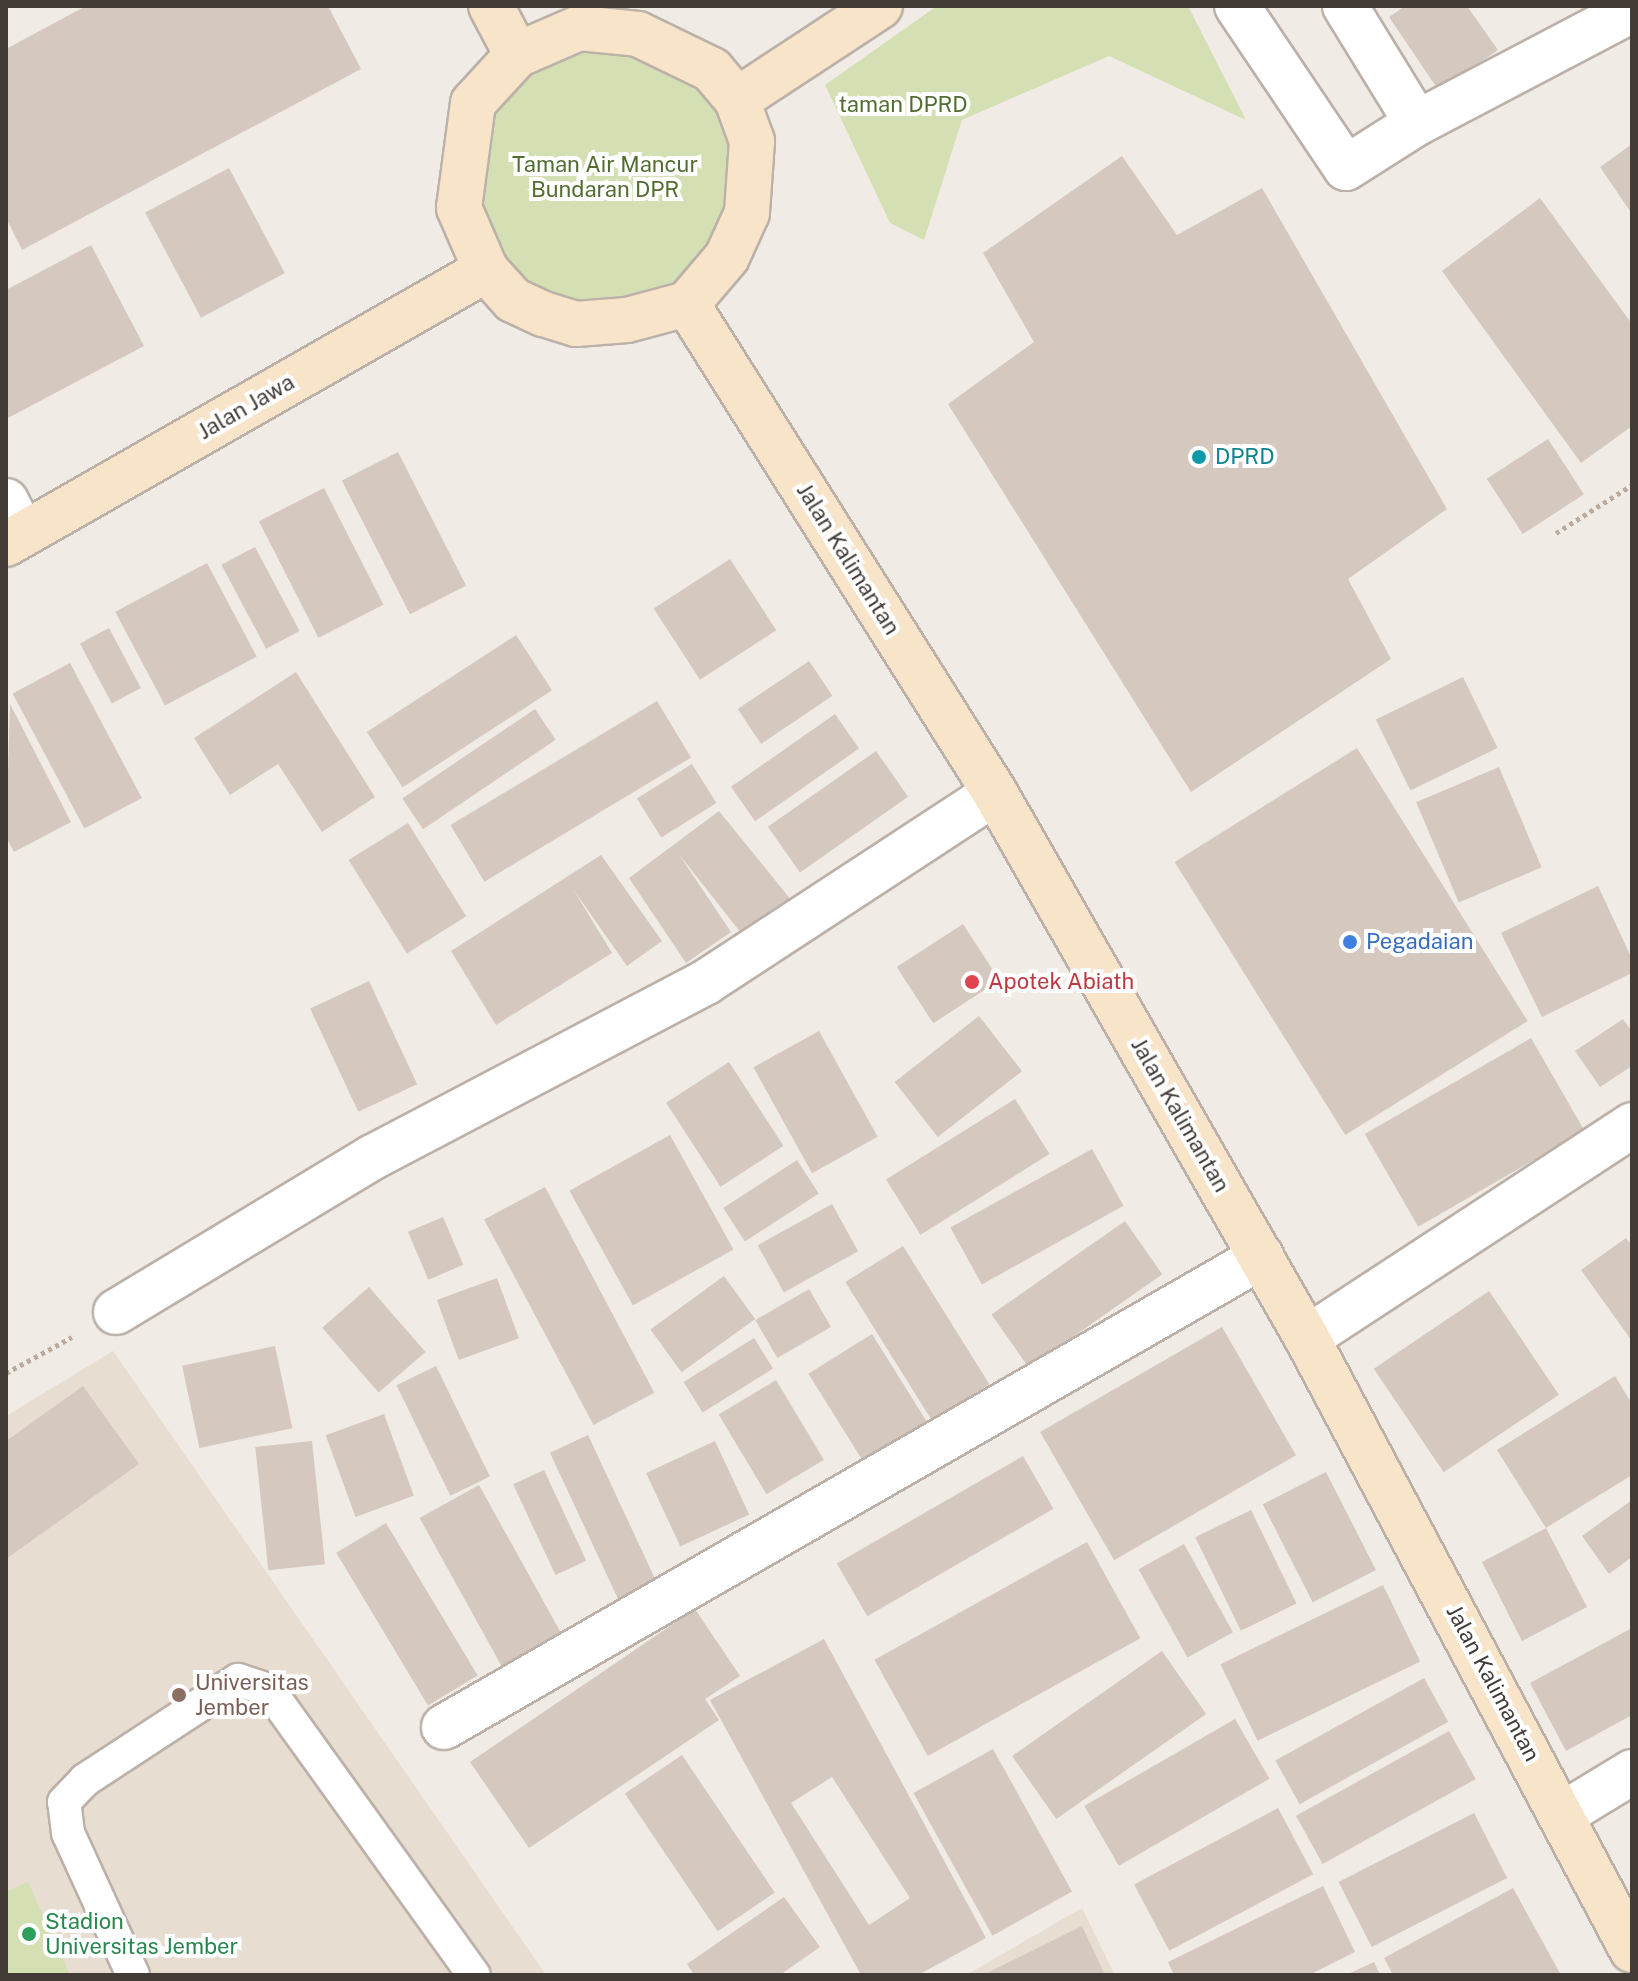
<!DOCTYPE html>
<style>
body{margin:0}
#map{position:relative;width:1638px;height:1981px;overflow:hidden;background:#f1ebe6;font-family:"Public Sans",sans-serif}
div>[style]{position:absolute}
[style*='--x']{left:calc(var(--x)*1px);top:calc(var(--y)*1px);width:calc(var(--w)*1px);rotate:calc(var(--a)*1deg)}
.education>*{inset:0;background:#e8ddd1}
.green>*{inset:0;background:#d4e0b3}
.building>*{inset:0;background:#d4c8bf;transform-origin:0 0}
.path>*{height:5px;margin-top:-2.5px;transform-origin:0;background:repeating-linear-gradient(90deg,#bbab9c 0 4px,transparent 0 8px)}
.roads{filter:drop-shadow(2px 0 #bbb1a9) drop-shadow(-2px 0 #bbb1a9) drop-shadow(0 2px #bbb1a9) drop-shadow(0 -2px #bbb1a9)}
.service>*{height:32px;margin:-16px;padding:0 16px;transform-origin:16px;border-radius:16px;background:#fff}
.minor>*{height:44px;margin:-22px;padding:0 22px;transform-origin:22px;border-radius:22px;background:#fff}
.secondary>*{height:44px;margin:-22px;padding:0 22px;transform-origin:22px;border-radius:22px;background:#f8e4c8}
.dots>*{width:22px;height:22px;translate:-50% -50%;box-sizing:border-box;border:4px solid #fff;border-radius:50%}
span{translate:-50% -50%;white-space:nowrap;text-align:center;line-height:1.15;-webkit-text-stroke:8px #fff;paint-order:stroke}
.park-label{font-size:22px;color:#526d30}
.street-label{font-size:22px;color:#423b36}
.culture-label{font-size:22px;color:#0d838f}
.left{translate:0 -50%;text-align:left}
.shop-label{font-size:22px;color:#366cbe}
.health-label{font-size:22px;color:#be3a42}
.education-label{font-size:22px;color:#785e54}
.leisure-label{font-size:22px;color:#27864d}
.frame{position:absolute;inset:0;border:8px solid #423b36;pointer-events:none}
</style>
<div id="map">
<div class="education">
<div style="clip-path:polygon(113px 1351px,546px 1975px,6px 1975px,6px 1416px)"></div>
<div style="clip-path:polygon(1082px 1908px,1115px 1975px,966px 1975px)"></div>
</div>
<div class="green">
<div style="clip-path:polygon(937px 6px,1188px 6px,1246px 120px,1109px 56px,962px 120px,924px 240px,890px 223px,825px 85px)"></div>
<div style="clip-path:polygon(579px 28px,737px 100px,727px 257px,627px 320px,513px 300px,461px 163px,473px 103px)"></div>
<div style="clip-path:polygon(28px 1882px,70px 1975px,6px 1975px,6px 1892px)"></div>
</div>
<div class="building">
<div style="clip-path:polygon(86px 6px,328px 6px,361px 69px,22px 250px,6px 218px,6px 49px)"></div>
<div style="clip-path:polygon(1405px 6px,1467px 6px,1498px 50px,1439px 91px,1389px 17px)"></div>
<div style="clip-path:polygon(1632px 144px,1632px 214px,1600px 167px)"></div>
<div style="clip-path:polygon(1122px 156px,1177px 235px,1262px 188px,1447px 509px,1348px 579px,1391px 659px,1191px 792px,948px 404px,1034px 342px,983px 253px)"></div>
<div style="left:229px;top:168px;width:119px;height:95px;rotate:62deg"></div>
<div style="clip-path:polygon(1540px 198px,1632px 324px,1632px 426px,1581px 463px,1442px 271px)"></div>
<div style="clip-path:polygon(91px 245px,144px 346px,6px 419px,6px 290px)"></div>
<div style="left:1548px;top:439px;width:66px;height:73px;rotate:57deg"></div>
<div style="left:398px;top:452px;width:150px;height:63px;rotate:63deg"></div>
<div style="left:324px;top:488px;width:131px;height:73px;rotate:63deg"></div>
<div style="left:255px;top:547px;width:95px;height:38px;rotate:62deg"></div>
<div style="left:730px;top:559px;width:85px;height:91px;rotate:57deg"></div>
<div style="left:207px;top:563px;width:106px;height:104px;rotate:62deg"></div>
<div style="left:109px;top:628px;width:68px;height:33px;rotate:62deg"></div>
<div style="left:516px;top:635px;width:66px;height:178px;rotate:57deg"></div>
<div style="left:809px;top:661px;width:42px;height:86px;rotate:56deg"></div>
<div style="left:70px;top:663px;width:153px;height:65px;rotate:62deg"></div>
<div style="clip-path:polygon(296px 672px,375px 797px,322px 832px,278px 764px,230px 795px,194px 738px)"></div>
<div style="left:1463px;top:677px;width:79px;height:97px;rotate:64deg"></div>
<div style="left:657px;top:701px;width:66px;height:241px;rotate:59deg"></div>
<div style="clip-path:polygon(10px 704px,71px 822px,14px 852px,6px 837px)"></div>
<div style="left:535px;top:709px;width:37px;height:160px;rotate:56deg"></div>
<div style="left:835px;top:714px;width:42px;height:127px;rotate:55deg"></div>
<div style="left:1357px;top:748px;width:322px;height:215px;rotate:58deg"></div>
<div style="left:876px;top:751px;width:56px;height:132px;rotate:55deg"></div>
<div style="left:692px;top:764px;width:46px;height:65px;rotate:58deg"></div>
<div style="left:1499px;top:767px;width:109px;height:90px;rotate:67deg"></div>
<div style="clip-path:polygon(719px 811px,792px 901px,745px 938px,678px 853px,731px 932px,686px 963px,629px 878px)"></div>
<div style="left:408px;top:823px;width:110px;height:70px;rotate:58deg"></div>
<div style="clip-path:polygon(601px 855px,662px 941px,627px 966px,573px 889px,612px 953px,496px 1025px,451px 951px)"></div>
<div style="clip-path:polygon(1598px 886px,1632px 959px,1632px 973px,1542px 1017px,1501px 933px)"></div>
<div style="left:963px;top:924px;width:67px;height:79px;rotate:57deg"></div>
<div style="left:369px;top:981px;width:114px;height:65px;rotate:65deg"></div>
<div style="left:979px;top:1016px;width:70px;height:107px;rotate:52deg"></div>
<div style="clip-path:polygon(1623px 1019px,1632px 1032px,1632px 1066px,1600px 1087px,1575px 1051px)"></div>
<div style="left:819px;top:1031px;width:121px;height:75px;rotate:61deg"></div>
<div style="left:1531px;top:1038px;width:107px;height:192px;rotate:60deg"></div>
<div style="left:729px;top:1062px;width:100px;height:75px;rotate:57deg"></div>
<div style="left:1015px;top:1099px;width:65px;height:152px;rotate:58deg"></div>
<div style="left:670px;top:1135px;width:131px;height:115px;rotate:61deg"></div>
<div style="left:1092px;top:1149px;width:65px;height:162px;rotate:61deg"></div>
<div style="left:797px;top:1160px;width:40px;height:88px;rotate:57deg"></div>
<div style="left:545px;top:1187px;width:233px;height:69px;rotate:62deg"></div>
<div style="left:832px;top:1204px;width:54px;height:85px;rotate:61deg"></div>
<div style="left:443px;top:1217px;width:52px;height:38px;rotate:67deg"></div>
<div style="left:1125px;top:1221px;width:65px;height:163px;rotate:55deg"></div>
<div style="clip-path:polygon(1626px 1238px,1632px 1246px,1632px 1341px,1581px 1270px)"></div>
<div style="left:903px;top:1246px;width:163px;height:68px;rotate:58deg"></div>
<div style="left:724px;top:1276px;width:53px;height:91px;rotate:54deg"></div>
<div style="left:497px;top:1278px;width:64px;height:64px;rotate:70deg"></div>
<div style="left:369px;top:1287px;width:86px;height:62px;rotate:49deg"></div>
<div style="left:809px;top:1289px;width:44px;height:62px;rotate:60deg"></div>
<div style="left:1489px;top:1291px;width:125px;height:139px;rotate:56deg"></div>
<div style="left:1222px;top:1327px;width:148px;height:210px;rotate:60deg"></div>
<div style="left:872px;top:1334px;width:107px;height:75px;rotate:58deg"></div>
<div style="left:754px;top:1338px;width:36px;height:83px;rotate:58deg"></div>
<div style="left:275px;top:1346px;width:84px;height:95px;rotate:78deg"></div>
<div style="left:436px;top:1366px;width:123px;height:44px;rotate:64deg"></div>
<div style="clip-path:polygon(1615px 1376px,1632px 1404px,1632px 1475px,1546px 1528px,1587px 1607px,1522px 1641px,1482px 1562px,1546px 1528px,1497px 1450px)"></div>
<div style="left:776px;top:1380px;width:93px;height:67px;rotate:59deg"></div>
<div style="clip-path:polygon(83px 1386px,139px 1464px,6px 1559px,6px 1441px)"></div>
<div style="left:384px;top:1414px;width:87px;height:62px;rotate:70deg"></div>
<div style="left:588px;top:1435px;width:172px;height:42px;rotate:65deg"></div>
<div style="left:312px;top:1441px;width:124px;height:57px;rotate:84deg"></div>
<div style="left:715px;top:1441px;width:81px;height:76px;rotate:65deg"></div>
<div style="left:1023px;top:1456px;width:61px;height:215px;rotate:60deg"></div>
<div style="left:544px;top:1470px;width:100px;height:34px;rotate:65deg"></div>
<div style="left:1326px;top:1472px;width:110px;height:71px;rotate:63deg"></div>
<div style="left:479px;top:1485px;width:175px;height:68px;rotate:61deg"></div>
<div style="clip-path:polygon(1632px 1500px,1632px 1557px,1609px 1574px,1582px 1536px)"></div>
<div style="left:1251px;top:1510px;width:104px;height:62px;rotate:64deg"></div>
<div style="left:386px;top:1523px;width:178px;height:58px;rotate:59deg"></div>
<div style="left:1087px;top:1542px;width:110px;height:243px;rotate:61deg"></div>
<div style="left:1184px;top:1544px;width:101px;height:52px;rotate:61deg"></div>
<div style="left:1383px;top:1585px;width:85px;height:181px;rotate:64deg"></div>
<div style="clip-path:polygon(695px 1609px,740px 1676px,705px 1699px,719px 1720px,529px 1848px,470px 1762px)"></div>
<div style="clip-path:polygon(1632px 1628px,1632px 1715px,1566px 1751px,1530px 1683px)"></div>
<div style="clip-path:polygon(evenodd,824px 1639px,986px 1938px,918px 1975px,861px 1975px,710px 1700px,824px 1639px,832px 1777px,910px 1898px,869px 1925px,791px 1803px,832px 1777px)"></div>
<div style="left:1162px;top:1651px;width:77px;height:183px;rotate:55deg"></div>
<div style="left:1424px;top:1678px;width:50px;height:170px;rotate:61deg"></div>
<div style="left:1235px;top:1719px;width:69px;height:174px;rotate:60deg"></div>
<div style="left:1449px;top:1731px;width:55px;height:175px;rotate:61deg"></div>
<div style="left:993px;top:1749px;width:163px;height:91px;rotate:61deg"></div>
<div style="left:682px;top:1755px;width:166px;height:69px;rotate:56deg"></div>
<div style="left:1278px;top:1808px;width:75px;height:163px;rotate:62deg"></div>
<div style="left:1474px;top:1813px;width:73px;height:152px;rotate:63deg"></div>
<div style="clip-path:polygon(1323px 1886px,1355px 1952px,1309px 1975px,1174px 1975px,1168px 1962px)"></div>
<div style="clip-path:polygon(1513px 1888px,1561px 1975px,1393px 1975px,1384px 1958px)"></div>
<div style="clip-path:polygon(784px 1897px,820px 1947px,780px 1975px,694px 1975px,687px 1964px)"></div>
<div style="clip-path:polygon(1082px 1926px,1105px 1975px,983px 1975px)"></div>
<div style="clip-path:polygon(1374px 1962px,1380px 1975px,1346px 1975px)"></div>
</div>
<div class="path">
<div style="--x:1556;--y:533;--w:90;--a:-32.3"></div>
<div style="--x:6;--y:1373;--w:75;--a:-28.6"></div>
</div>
<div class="roads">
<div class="service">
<div style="--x:133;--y:1975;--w:156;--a:-114.6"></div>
<div style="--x:68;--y:1833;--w:31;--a:-97"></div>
<div style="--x:64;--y:1802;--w:30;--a:-46"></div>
<div style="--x:85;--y:1780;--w:183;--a:-33.2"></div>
<div style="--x:238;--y:1680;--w:33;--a:18"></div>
<div style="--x:269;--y:1690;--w:351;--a:54.3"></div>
</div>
<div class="minor">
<div style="--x:1237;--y:6;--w:195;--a:56.1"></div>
<div style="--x:1346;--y:168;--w:84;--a:-32.4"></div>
<div style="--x:1417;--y:123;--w:243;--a:-27.7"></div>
<div style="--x:1345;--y:6;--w:137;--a:58.4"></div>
<div style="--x:6;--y:501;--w:37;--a:63"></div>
<div style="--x:116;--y:1312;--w:300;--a:-31.1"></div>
<div style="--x:373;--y:1157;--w:376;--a:-27.7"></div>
<div style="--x:706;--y:982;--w:345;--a:-33.2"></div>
<div style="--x:1307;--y:1338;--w:389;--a:-33.2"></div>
<div style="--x:444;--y:1727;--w:943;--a:-29.91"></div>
<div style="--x:1563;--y:1814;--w:81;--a:-31.3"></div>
</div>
<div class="secondary">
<div style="--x:491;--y:6;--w:55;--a:62"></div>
<div style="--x:579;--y:28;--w:59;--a:5.8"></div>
<div style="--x:638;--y:34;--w:82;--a:25.9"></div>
<div style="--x:712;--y:70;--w:39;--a:50"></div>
<div style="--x:737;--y:100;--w:44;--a:69.9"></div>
<div style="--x:752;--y:141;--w:72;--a:94"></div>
<div style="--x:747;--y:213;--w:48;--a:114.4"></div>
<div style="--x:727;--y:257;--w:62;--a:130.4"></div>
<div style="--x:687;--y:304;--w:62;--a:165.1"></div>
<div style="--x:627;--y:320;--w:51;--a:175.5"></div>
<div style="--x:576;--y:324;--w:34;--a:-163"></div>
<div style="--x:543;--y:314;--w:33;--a:-155"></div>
<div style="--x:513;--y:300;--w:40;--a:-132"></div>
<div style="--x:486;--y:270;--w:68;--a:-113.5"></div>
<div style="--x:459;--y:208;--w:106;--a:-82.4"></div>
<div style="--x:473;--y:103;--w:65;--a:-47.5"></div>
<div style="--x:517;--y:55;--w:68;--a:-23.5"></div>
<div style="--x:737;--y:100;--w:171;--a:-33.3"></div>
<div style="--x:687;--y:304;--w:578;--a:57.79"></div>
<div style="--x:995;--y:793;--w:628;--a:60.21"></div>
<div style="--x:1307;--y:1338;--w:693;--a:62.03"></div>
<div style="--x:6;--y:544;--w:553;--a:-29.72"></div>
</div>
</div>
<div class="dots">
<div style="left:1199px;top:457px;background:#0f9aa8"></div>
<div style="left:1350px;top:942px;background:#3f7fe0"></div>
<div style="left:972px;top:982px;background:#e0444e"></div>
<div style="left:179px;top:1695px;background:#8d6e63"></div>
<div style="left:29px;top:1934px;background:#2e9e5b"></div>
</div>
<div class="park-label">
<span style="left:903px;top:105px">taman DPRD</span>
<span style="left:605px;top:177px">Taman Air Mancur<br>Bundaran DPR</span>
</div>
<div class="street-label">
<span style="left:246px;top:407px;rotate:-30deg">Jalan Jawa</span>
<span style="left:848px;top:559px;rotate:58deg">Jalan Kalimantan</span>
<span style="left:1180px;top:1115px;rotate:60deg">Jalan Kalimantan</span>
<span style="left:1493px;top:1683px;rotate:62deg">Jalan Kalimantan</span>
</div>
<div class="culture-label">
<span class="left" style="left:1215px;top:457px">DPRD</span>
</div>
<div class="shop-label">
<span class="left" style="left:1366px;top:942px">Pegadaian</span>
</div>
<div class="health-label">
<span class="left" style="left:988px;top:982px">Apotek Abiath</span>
</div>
<div class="education-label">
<span class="left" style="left:195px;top:1695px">Universitas<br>Jember</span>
</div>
<div class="leisure-label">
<span class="left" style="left:45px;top:1934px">Stadion<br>Universitas Jember</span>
</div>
<div class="frame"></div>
</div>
